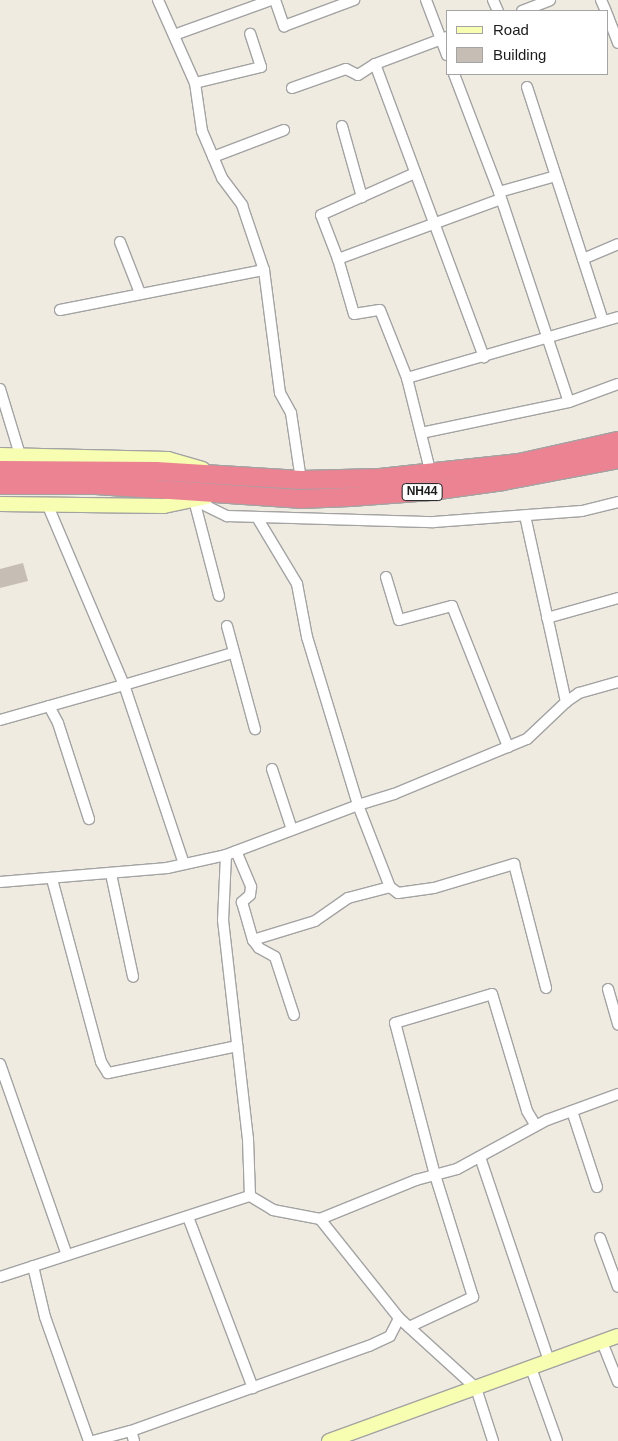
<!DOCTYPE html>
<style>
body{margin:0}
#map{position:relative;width:618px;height:1441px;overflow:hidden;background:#efebe1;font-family:Helvetica,sans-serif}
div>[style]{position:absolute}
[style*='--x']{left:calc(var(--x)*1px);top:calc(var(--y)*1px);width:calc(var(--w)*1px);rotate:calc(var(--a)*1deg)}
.building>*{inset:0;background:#c6bdb4}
.roads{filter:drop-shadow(1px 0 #a3a3a3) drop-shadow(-1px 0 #a3a3a3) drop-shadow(0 1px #a3a3a3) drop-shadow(0 -1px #a3a3a3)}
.street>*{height:10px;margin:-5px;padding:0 5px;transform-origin:5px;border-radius:5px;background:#fff}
.secondary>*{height:14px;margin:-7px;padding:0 7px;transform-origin:7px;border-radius:7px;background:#f7fdb1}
.highway>*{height:18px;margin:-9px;padding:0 9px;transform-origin:9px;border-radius:9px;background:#eb8393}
span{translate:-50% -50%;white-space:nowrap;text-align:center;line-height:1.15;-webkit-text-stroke:4px #fff;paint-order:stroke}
.shield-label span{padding:1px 4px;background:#fff;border:1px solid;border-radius:4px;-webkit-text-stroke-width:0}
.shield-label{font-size:12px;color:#1c1c1c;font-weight:700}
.legend{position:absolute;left:446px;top:10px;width:162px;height:65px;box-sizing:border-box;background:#fff;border:1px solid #a4a4a4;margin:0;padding:6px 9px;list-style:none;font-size:15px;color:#1c1c1c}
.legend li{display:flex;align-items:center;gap:10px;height:25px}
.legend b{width:25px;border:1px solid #a4a4a4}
</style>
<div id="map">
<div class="building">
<div style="clip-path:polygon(23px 563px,28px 581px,0 588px,0 569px)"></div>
</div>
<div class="roads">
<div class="street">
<div style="--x:158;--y:0;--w:91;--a:66"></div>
<div style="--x:195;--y:83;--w:49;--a:81.7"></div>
<div style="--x:202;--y:131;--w:51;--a:66.9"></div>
<div style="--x:222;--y:178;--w:34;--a:53"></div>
<div style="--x:242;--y:205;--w:69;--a:71.3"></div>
<div style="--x:264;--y:270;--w:124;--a:82.6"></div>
<div style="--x:280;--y:393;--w:23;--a:61"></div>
<div style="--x:291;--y:413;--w:68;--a:81.5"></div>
<div style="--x:275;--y:0;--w:28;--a:71"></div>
<div style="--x:284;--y:26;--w:75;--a:-20.4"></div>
<div style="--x:426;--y:0;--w:59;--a:69.1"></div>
<div style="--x:493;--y:0;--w:12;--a:66"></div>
<div style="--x:601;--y:0;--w:12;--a:66"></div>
<div style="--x:522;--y:11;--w:30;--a:-21"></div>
<div style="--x:607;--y:14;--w:31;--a:69"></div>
<div style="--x:174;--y:35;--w:103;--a:-19.8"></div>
<div style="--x:447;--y:37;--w:77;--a:159.4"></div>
<div style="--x:375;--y:64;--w:313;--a:69.6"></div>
<div style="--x:454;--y:74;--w:126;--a:69.1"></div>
<div style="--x:499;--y:192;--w:221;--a:71.6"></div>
<div style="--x:195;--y:83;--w:68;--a:-13.6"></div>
<div style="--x:261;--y:67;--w:35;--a:-108"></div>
<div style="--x:527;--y:87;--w:246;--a:72"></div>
<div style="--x:292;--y:88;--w:57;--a:-19.4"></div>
<div style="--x:346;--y:69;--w:13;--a:27"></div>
<div style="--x:358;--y:75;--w:20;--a:-33"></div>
<div style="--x:342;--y:126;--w:74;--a:74.3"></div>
<div style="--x:213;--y:157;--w:76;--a:-20.8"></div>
<div style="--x:499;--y:192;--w:59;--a:-15.7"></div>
<div style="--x:501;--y:199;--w:174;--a:159.8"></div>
<div style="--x:338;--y:259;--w:57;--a:73.8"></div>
<div style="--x:354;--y:314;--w:26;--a:-9"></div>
<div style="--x:380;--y:310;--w:73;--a:68.3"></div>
<div style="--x:407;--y:378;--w:220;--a:-16.1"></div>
<div style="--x:120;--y:242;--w:55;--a:68.6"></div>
<div style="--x:338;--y:259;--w:47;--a:-111.1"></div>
<div style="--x:321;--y:215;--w:103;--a:-24.1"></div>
<div style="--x:583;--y:259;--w:38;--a:-23"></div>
<div style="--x:60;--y:310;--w:208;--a:-11.1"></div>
<div style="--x:407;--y:378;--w:99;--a:76"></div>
<div style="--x:0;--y:389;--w:69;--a:73.1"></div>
<div style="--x:421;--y:433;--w:151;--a:-11.8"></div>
<div style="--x:569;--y:402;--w:52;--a:-20.2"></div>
<div style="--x:194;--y:500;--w:37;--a:26"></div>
<div style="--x:227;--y:516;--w:207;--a:1.7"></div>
<div style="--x:434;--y:522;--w:148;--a:-4.3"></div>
<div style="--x:582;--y:511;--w:37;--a:-14"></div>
<div style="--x:194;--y:500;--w:99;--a:75.4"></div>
<div style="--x:258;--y:519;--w:76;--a:59"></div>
<div style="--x:297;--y:584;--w:54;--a:79.3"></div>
<div style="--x:307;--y:637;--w:176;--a:73.1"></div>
<div style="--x:358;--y:805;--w:88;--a:68.7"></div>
<div style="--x:390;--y:887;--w:10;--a:37"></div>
<div style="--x:398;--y:893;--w:36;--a:-8"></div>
<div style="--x:434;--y:888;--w:84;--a:-16.7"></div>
<div style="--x:514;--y:864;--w:128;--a:75.5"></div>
<div style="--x:386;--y:577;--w:45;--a:73.2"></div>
<div style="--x:399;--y:620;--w:55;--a:-14.8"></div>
<div style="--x:452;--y:606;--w:152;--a:68.3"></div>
<div style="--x:547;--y:618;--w:74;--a:-15.7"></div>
<div style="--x:227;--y:626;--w:107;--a:74.8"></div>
<div style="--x:566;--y:702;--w:16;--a:-35"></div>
<div style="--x:579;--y:693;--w:41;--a:-15.8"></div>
<div style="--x:49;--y:706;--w:19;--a:62"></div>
<div style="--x:58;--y:723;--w:101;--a:72.1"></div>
<div style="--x:0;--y:720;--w:129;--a:-15.8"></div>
<div style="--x:124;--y:685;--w:194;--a:-113"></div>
<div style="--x:272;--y:769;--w:64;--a:71.8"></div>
<div style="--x:236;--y:851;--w:39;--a:67"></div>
<div style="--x:251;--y:887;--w:8;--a:97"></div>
<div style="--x:250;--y:895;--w:11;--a:139"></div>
<div style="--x:242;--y:902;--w:40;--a:74"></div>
<div style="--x:253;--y:940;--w:65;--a:-17"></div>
<div style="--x:315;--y:921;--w:40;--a:-34.9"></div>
<div style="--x:348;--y:898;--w:43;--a:-14.7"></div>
<div style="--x:226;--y:855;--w:65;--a:92.6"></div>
<div style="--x:223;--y:920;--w:220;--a:83.5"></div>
<div style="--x:248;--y:1139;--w:57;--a:88"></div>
<div style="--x:184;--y:864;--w:189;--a:-108.5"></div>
<div style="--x:124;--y:685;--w:114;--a:-16.4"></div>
<div style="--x:111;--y:874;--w:105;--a:77.9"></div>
<div style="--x:52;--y:879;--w:189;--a:75"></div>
<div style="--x:101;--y:1062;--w:13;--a:58"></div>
<div style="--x:108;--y:1073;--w:132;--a:-11.8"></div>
<div style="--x:0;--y:882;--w:168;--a:-4.8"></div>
<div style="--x:167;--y:868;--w:60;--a:-12.4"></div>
<div style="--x:226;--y:855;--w:141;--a:-20.7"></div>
<div style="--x:358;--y:805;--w:38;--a:-17"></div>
<div style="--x:394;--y:794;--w:144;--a:-22.5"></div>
<div style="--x:527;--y:739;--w:54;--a:-43.5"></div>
<div style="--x:566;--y:702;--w:191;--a:-102.4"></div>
<div style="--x:253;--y:940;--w:10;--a:53"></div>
<div style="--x:259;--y:948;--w:18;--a:29"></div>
<div style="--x:275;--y:957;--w:61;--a:71.9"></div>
<div style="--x:608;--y:989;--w:37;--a:74"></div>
<div style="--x:0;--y:1064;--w:202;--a:70.7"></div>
<div style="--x:572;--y:1111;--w:80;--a:71.8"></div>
<div style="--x:480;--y:1157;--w:215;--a:71.3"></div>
<div style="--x:188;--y:1217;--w:183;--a:69.2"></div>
<div style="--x:320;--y:1219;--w:104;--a:-22.1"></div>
<div style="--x:416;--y:1180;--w:42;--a:-15"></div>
<div style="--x:457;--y:1169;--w:102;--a:-28.6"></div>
<div style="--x:547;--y:1120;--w:76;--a:-20.1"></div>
<div style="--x:600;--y:1238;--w:52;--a:69.8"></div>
<div style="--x:33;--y:1266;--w:52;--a:76.8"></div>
<div style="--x:45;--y:1317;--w:132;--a:70.5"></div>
<div style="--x:0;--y:1277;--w:263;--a:-18"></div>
<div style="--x:250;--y:1196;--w:27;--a:31"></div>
<div style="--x:273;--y:1210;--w:48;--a:10.8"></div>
<div style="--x:320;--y:1219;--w:127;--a:51.4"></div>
<div style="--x:399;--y:1318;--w:104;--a:42.3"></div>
<div style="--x:476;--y:1388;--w:56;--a:72.2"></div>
<div style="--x:409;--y:1327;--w:71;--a:-25.1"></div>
<div style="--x:473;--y:1297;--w:128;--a:-107.3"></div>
<div style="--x:435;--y:1175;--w:157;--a:-104.7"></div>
<div style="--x:395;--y:1023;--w:101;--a:-16.6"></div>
<div style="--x:492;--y:994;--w:122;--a:73.3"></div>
<div style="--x:527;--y:1111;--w:17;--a:59"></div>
<div style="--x:602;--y:1342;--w:43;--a:68.2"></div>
<div style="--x:531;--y:1368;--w:77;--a:70.4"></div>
<div style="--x:131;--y:1431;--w:10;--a:73"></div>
<div style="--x:93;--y:1441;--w:39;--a:-15"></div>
<div style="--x:131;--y:1431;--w:253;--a:-19.7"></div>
<div style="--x:369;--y:1346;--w:23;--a:-25"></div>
<div style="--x:390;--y:1336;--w:20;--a:-63"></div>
</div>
<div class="secondary">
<div style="--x:0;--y:455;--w:168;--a:1.4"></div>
<div style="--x:168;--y:459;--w:36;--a:16"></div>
<div style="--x:0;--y:504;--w:164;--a:0.7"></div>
<div style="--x:164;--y:506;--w:44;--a:-11.8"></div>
<div style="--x:329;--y:1441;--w:307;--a:-20"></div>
</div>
<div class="highway">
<div style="--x:0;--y:470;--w:156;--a:0.4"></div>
<div style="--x:156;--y:471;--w:145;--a:3.6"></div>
<div style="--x:301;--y:480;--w:79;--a:-1.5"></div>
<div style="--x:380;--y:478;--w:140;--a:-6.2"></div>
<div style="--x:519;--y:463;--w:101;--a:-12.5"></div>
<div style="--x:0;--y:485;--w:96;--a:0"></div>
<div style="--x:96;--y:485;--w:204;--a:3.9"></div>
<div style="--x:300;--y:499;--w:50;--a:-2.3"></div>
<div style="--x:350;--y:497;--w:81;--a:-4.2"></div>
<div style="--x:431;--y:491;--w:73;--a:-7.9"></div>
<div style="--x:503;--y:481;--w:117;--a:-10.8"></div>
</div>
</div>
<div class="shield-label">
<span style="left:422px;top:492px">NH44</span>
</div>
<ul class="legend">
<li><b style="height:6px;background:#f7fdb1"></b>Road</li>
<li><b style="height:14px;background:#c6bdb4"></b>Building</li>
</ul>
</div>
